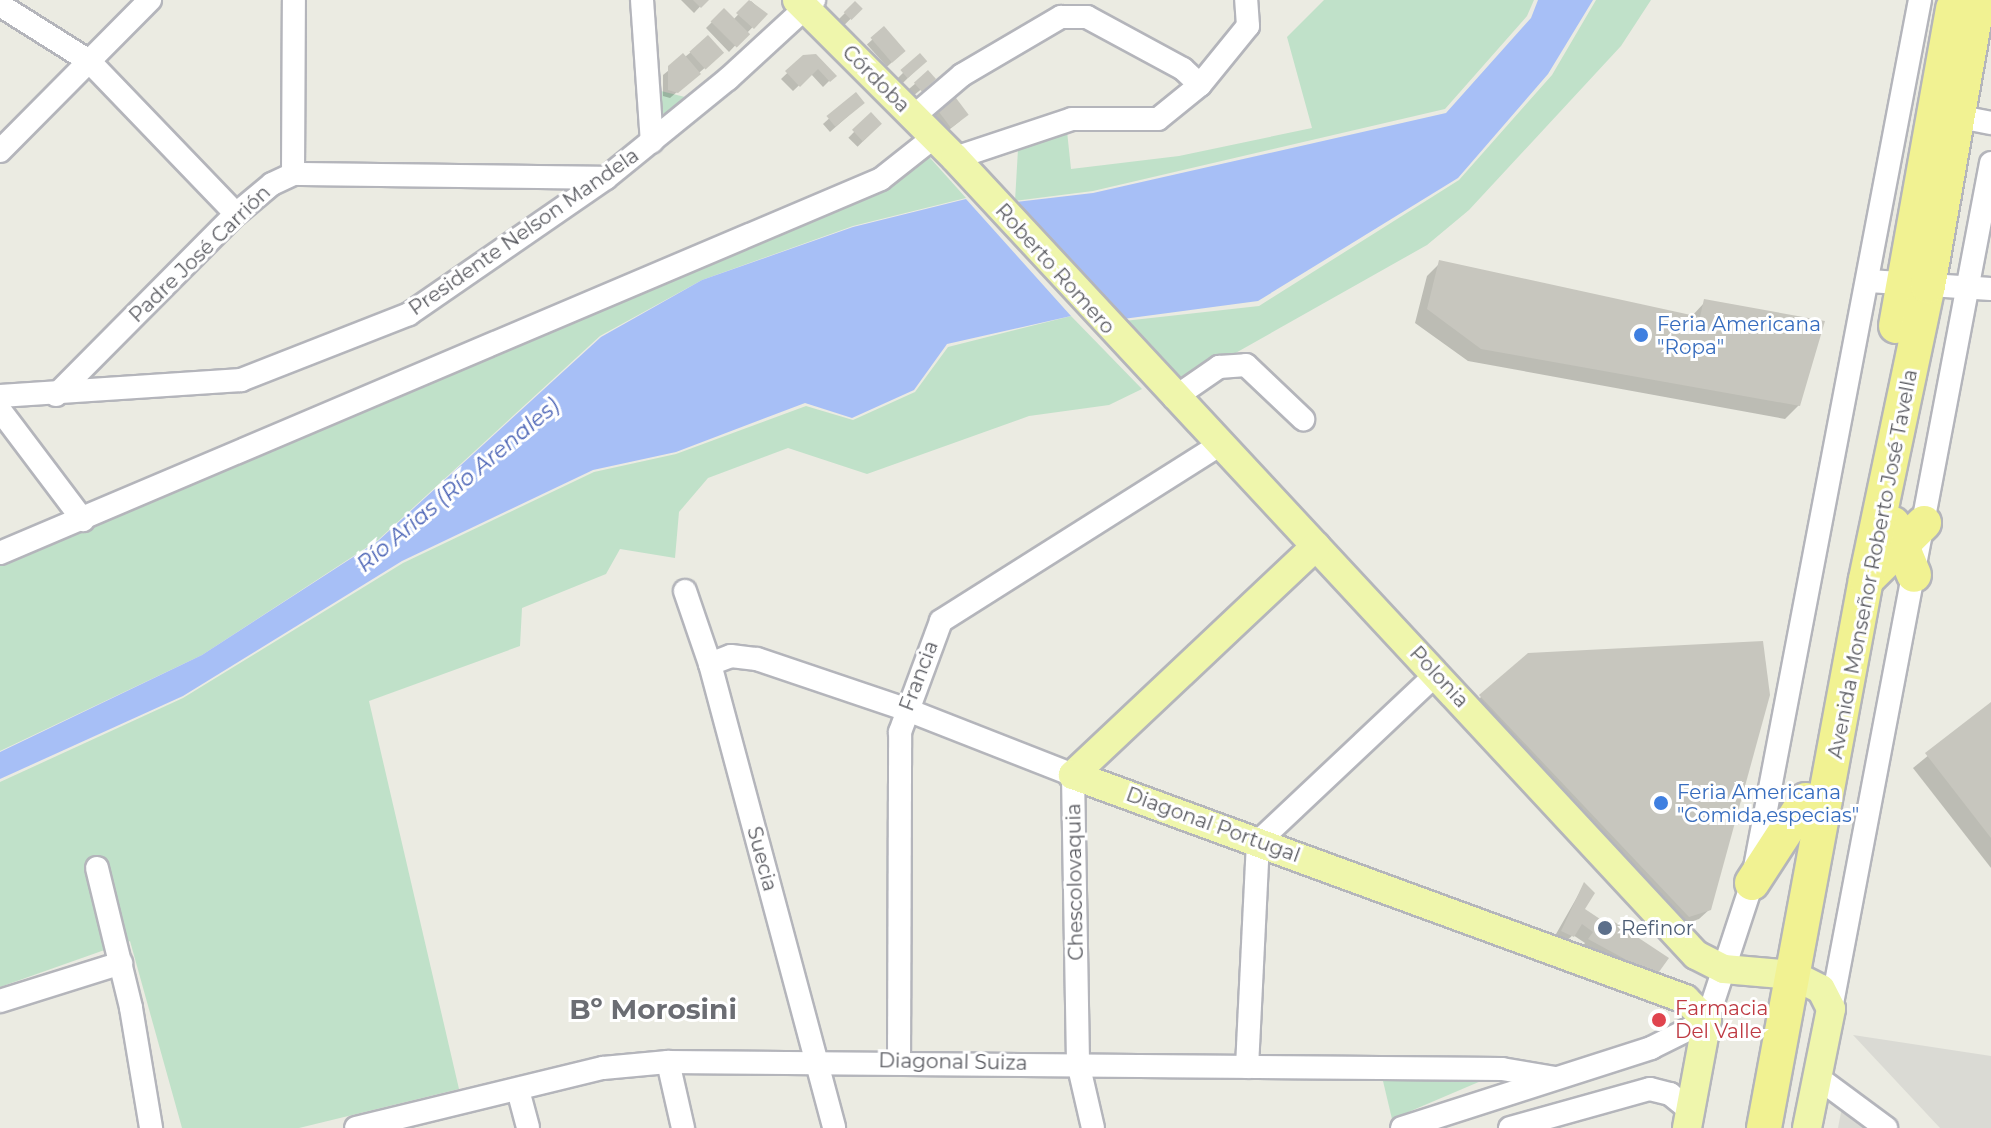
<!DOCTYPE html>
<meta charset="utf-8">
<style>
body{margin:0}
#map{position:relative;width:1991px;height:1128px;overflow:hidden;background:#ebebe2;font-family:Montserrat,sans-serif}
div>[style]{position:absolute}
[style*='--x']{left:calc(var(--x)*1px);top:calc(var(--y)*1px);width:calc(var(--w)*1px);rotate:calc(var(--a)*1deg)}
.industrial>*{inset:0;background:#dadad4}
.green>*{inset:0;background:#c0e1c9}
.water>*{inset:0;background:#a7bff6}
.shadow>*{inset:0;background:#0003;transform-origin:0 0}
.building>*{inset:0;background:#c7c6be;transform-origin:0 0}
.roads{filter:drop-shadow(2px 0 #b4b5bb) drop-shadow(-2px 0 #b4b5bb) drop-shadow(0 2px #b4b5bb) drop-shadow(0 -2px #b4b5bb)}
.minor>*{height:22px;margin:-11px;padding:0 11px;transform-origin:11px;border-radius:11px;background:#fff}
.major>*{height:28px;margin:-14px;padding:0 14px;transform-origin:14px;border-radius:14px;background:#eff6ac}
.highway>*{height:34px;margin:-17px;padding:0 17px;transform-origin:17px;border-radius:17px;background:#f1f292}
.dots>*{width:22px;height:22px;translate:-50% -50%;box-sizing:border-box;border:4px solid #fff;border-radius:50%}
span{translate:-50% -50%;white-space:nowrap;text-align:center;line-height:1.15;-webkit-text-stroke:6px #fff;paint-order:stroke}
.street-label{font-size:20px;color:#5a5b61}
.shop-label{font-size:20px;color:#366cbe}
.left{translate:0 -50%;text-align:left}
.service-label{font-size:20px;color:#4e5e75}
.health-label{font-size:20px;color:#be3a42}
.water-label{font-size:22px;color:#4d65b6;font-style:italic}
.district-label{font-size:28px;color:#6b6d73;font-weight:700}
</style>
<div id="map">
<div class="industrial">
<div style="clip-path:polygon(1853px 1035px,1991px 1056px,1991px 1128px,1940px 1128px)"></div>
<div style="clip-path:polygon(1842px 1107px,1867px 1128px,1838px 1128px)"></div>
</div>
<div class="green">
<div style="clip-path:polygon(1324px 0,1534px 0,1527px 16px,1445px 109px,1093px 191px,1015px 201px,1018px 149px,1067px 131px,1071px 169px,1179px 156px,1312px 128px,1287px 37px)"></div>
<div style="clip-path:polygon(1596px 0,1651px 0,1621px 46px,1469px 210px,1427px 245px,1184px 382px,1124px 321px,1259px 306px,1459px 180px,1552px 75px)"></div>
<div style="clip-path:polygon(657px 90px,685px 97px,665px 114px,657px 112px)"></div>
<div style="clip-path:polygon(923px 150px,966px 198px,853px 226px,702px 280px,600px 336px,378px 540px,202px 655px,0 751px,0 562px,567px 324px,885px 181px)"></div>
<div style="clip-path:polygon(1071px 316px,1142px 389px,1109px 405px,1029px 416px,867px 474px,788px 448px,708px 478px,679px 512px,675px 558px,620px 549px,606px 574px,522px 608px,520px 646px,369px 701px,459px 1089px,299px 1128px,182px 1128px,130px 941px,0 987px,0 782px,183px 698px,403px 563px,594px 472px,676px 454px,806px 406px,853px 420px,915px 392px,948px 347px)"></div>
<div style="clip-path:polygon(1383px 1081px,1481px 1081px,1392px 1119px)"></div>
</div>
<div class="water">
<div style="clip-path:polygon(1538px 0,1593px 0,1548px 74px,1458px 178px,1258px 301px,1123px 319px,1016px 202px,1093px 193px,1446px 113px,1531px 18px)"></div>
<div style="clip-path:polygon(966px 199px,1071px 316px,947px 344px,914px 390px,852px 418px,805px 403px,676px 452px,593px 470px,402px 561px,183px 696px,0 779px,0 752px,202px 655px,378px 541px,601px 337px,702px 280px,853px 227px)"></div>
</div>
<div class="shadow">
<div style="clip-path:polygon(681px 0,706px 0,694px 13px)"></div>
<div style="clip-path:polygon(751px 1px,765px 14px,729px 52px,706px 28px,724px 10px,733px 20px)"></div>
<div style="left:855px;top:3px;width:8px;height:23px;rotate:45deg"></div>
<div style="left:884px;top:29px;width:30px;height:23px;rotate:48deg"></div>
<div style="clip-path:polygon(691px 52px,715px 59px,670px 98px,663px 96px,663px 75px)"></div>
<div style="left:920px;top:56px;width:7px;height:33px;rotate:45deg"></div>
<div style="clip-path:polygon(804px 57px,834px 76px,823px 87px,811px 74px,793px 91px,781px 79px)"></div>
<div style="left:928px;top:73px;width:8px;height:25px;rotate:50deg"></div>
<div style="clip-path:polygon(855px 95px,856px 109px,830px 132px,823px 124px)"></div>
<div style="clip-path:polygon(937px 109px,960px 121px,945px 133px,931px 115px)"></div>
<div style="left:871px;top:115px;width:13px;height:32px;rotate:45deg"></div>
<div style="clip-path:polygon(1440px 263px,1691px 317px,1705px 302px,1799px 405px,1785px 419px,1468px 361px,1415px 323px,1427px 276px)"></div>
<div style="clip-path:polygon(1528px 655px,1710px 909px,1699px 919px,1679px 926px,1471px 706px)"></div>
<div style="clip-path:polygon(1991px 704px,1991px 868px,1913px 768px)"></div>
<div style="clip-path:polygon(1584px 885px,1582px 909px,1655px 975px,1580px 949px,1585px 943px,1573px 935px,1562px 945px,1552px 941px)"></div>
</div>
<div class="building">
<div style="clip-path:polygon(693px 0,709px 0,701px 8px)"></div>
<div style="clip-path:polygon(749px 0,768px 14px,754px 29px,736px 13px)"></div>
<div style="left:855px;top:1px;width:11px;height:16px;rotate:45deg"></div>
<div style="left:724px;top:8px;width:37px;height:19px;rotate:45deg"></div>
<div style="left:884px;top:26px;width:33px;height:18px;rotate:49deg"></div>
<div style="left:708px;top:35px;width:24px;height:25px;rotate:48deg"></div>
<div style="clip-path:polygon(683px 53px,701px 74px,678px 93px,668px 90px,668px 66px)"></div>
<div style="left:920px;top:53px;width:11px;height:26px;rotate:49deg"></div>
<div style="clip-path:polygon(816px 54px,837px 76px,830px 82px,818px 69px,800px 87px,785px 71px,803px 55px)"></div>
<div style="left:928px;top:70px;width:12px;height:19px;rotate:48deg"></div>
<div style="left:856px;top:92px;width:14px;height:38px;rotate:51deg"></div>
<div style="left:953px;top:94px;width:26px;height:22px;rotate:53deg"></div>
<div style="left:871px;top:112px;width:16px;height:26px;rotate:47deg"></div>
<div style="clip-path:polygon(1439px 260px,1700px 317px,1704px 299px,1825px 321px,1800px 406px,1481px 349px,1427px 309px)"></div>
<div style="clip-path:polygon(1763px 641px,1770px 695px,1711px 910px,1689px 917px,1479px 695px,1528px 653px)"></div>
<div style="clip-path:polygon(1991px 702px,1991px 838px,1925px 753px)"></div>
<div style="clip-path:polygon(1584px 882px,1595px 893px,1585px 909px,1603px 921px,1607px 917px,1669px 958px,1656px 976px,1588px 939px,1593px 932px,1582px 924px,1574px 937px,1561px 931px)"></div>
</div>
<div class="roads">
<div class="minor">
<div style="--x:642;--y:0;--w:142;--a:86"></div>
<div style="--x:0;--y:5;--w:105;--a:32.2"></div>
<div style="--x:89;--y:61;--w:212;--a:46.1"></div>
<div style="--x:1945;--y:114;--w:47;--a:11.1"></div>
<div style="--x:914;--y:116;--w:63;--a:-40.5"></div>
<div style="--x:962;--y:75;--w:115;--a:-30.4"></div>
<div style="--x:1061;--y:17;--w:26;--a:0"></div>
<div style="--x:1087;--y:17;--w:109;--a:28.4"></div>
<div style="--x:1183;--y:69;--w:23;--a:43"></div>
<div style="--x:1200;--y:85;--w:76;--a:-50.9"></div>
<div style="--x:1248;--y:26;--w:26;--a:-94"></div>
<div style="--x:0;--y:151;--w:213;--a:-45.2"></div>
<div style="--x:955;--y:158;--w:123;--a:-18.4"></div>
<div style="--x:1072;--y:119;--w:86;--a:0"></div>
<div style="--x:1158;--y:119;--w:54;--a:-39"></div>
<div style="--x:293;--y:174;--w:174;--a:-89.7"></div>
<div style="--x:1869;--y:281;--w:122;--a:3.8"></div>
<div style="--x:56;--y:395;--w:255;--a:-45.2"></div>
<div style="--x:236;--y:214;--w:47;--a:-39.8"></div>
<div style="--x:272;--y:184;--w:23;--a:-25"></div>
<div style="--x:293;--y:174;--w:313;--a:0.7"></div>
<div style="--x:0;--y:396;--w:242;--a:-3.8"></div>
<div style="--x:241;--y:380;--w:180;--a:-21.4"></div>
<div style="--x:409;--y:314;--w:239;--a:-34.6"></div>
<div style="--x:606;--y:178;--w:157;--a:-39.1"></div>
<div style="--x:728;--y:79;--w:117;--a:-42.6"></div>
<div style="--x:1174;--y:398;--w:55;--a:-34.6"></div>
<div style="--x:1219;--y:367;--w:27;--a:-4"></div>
<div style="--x:1246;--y:365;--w:79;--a:43.5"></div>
<div style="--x:0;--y:410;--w:138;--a:53"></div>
<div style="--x:0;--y:553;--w:957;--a:-23"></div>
<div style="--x:881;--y:179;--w:68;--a:-38.4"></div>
<div style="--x:685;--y:591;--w:77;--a:71.1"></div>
<div style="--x:710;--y:664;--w:480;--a:75"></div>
<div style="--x:710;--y:664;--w:22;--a:-21"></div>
<div style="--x:731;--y:656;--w:26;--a:7"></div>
<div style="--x:757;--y:659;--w:156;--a:18.7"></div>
<div style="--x:905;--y:709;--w:180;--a:21.4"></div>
<div style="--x:1073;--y:775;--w:288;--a:89"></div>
<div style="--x:1078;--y:1063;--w:67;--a:77"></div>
<div style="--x:97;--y:868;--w:144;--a:76.3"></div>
<div style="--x:131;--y:1008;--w:122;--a:80.5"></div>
<div style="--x:0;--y:1001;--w:127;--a:-17.4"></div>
<div style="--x:1831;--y:1009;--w:861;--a:-79.29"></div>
<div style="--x:668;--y:1062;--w:68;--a:77.2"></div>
<div style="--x:899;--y:1062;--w:330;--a:-89.8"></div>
<div style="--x:900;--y:732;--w:118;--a:-69.7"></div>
<div style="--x:941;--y:621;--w:329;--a:-32.3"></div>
<div style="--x:1247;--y:1067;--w:225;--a:-87.2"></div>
<div style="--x:1258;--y:842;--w:245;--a:-43.3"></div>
<div style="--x:1817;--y:1077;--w:86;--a:36.5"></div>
<div style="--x:518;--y:1090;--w:39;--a:75"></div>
<div style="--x:356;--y:1128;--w:254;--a:-13.7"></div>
<div style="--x:603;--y:1068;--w:65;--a:-5.3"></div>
<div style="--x:668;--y:1062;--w:834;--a:0.48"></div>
<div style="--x:1502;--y:1069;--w:54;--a:9.6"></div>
<div style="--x:1402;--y:1128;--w:262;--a:-17.8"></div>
<div style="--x:1651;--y:1048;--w:63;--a:-26.6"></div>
<div style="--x:1707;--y:1020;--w:144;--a:-71.8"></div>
<div style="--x:1752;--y:883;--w:899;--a:-79.23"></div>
<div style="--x:1510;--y:1128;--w:145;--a:-15.6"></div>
<div style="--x:1650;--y:1089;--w:21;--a:14"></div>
<div style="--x:1670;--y:1094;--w:26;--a:39"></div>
</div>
<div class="major">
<div style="--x:797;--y:0;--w:223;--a:45"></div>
<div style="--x:955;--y:158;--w:1088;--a:47.09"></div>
<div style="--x:1696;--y:955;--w:31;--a:27"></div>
<div style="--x:1724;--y:969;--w:69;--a:5"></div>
<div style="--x:1793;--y:975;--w:31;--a:27"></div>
<div style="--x:1821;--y:989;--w:22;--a:63"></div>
<div style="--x:1831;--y:1009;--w:121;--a:101.4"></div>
<div style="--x:1316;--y:546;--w:334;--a:136.7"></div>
<div style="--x:1073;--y:775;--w:652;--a:20.1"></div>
<div style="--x:1685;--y:999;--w:30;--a:44"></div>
<div style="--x:1707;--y:1020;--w:110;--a:100.5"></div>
</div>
<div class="highway">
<div style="--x:1896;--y:326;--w:323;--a:-79.8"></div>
<div style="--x:1893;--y:524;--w:55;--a:67.6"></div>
<div style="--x:1867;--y:579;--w:80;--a:-44.5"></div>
<div style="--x:1752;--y:883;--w:99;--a:-57"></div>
<div style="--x:1764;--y:1128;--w:558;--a:-79.47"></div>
<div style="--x:1866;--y:579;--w:299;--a:-78.1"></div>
<div style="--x:1928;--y:286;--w:290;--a:-80.1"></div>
</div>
</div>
<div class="dots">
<div style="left:1641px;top:335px;background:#3f7fe0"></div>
<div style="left:1661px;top:803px;background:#3f7fe0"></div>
<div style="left:1605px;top:928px;background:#5c6f8a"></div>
<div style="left:1659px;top:1020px;background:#e0444e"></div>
</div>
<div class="street-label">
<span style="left:876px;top:79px;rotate:45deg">Córdoba</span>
<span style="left:524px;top:232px;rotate:-35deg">Presidente Nelson Mandela</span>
<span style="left:200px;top:254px;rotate:-44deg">Padre José Carrión</span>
<span style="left:1055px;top:269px;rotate:48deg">Roberto Romero</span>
<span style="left:1873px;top:564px;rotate:-79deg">Avenida Monseñor Roberto José Tavella</span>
<span style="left:919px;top:676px;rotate:-69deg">Francia</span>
<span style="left:1439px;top:677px;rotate:47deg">Polonia</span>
<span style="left:1213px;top:825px;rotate:20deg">Diagonal Portugal</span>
<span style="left:762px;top:859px;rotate:75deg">Suecia</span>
<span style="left:1075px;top:882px;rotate:-91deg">Chescolovaquia</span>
<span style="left:953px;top:1062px;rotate:1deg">Diagonal Suiza</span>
</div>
<div class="shop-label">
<span class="left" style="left:1657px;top:336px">Feria Americana<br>"Ropa"</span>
<span class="left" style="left:1677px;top:804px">Feria Americana<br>"Comida,especias"</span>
</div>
<div class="service-label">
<span class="left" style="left:1621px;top:928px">Refinor</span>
</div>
<div class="health-label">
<span class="left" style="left:1675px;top:1020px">Farmacia<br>Del Valle</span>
</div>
<div class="water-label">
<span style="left:458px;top:485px;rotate:-40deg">Río Arias (Río Arenales)</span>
</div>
<div class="district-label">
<span style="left:653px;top:1009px">Bº Morosini</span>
</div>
</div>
